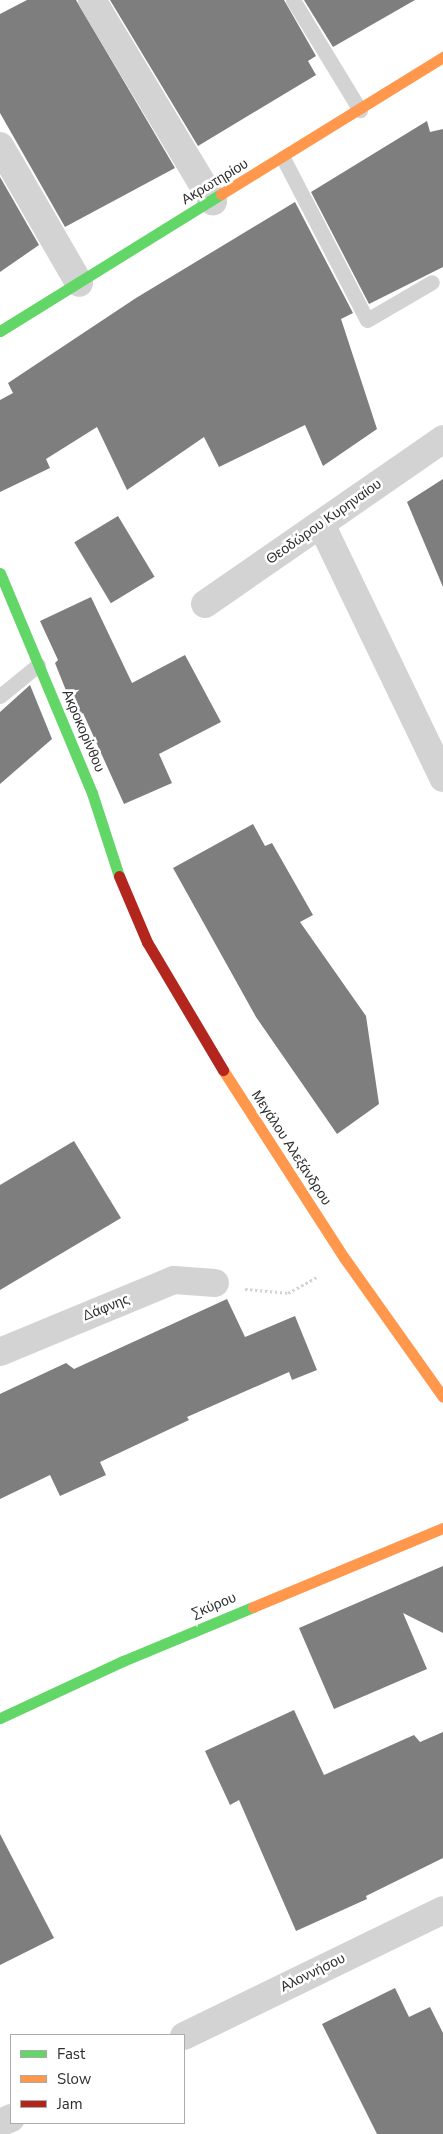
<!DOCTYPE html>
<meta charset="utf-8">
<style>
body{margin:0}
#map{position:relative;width:443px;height:2134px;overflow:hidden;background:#fff;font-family:"Nunito Sans",sans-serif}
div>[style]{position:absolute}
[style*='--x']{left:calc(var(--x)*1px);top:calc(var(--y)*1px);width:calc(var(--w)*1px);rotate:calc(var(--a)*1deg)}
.building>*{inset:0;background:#7e7e7e;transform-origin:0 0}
.path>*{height:3px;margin-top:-1.5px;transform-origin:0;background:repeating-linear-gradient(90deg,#d3d3d3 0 2.5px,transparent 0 5px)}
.lane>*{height:15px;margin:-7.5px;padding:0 7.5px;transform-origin:7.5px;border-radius:7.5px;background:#d3d3d3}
.street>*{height:28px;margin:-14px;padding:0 14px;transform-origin:14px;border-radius:14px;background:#d3d3d3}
.fast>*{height:11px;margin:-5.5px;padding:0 5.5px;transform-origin:5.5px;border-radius:5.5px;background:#63d668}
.slow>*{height:11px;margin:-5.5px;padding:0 5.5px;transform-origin:5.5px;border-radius:5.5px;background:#ff974d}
.jam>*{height:11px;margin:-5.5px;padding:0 5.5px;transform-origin:5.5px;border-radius:5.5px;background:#b3261e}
span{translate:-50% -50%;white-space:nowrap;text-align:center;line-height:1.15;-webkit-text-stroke:5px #fff;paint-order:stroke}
.street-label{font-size:14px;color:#2e2e2e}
.legend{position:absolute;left:10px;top:2034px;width:175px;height:90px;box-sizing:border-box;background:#fff;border:1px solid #ababab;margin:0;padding:6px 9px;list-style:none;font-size:15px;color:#2e2e2e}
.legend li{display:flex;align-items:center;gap:10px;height:25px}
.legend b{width:25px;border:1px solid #ababab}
</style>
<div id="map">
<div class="building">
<div style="clip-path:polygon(27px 0,76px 0,175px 168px,65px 227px,0 113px,0 14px)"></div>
<div style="clip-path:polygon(110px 0,284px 0,316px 56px,308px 61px,316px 75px,198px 146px)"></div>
<div style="clip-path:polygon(304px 0,415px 0,333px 47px)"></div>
<div style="clip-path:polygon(427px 121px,430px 132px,443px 129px,443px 267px,369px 304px,311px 192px)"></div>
<div style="clip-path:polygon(0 177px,39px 245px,0 272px)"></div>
<div style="clip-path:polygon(295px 202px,353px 313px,341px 319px,377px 429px,323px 466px,305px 425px,219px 467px,204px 437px,127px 490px,97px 427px,46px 459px,50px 468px,0 492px,0 400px,13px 393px,8px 383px,136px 298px)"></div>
<div style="clip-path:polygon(443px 479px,443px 587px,407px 502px)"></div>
<div style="left:118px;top:516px;width:71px;height:51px;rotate:59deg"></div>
<div style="clip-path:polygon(91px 597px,132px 683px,185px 655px,221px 722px,159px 754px,172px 783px,124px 804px,83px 713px,77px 718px,55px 663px,58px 660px,40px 621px)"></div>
<div style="clip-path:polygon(30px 685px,52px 739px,0 784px,0 712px)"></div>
<div style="clip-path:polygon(253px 824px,265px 846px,272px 843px,313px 915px,300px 922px,366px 1016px,379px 1104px,337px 1134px,256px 1017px,173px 868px)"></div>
<div style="clip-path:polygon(74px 1141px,121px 1218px,0 1290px,0 1185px)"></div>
<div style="clip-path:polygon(227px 1299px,245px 1337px,295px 1316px,317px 1370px,292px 1380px,289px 1372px,187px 1417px,189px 1420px,100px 1462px,106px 1475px,60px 1496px,50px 1475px,0 1499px,0 1394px,66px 1363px,74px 1369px)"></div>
<div style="clip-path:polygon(443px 1566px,443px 1633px,403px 1613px,427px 1669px,334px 1709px,299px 1628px)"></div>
<div style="clip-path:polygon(294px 1710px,324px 1775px,414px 1735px,420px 1742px,443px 1732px,443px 1858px,366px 1896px,367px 1899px,296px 1931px,239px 1800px,230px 1805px,205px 1751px)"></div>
<div style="clip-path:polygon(0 1834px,54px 1938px,0 1965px)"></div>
<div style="clip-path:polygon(395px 1988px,409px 2017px,430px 2007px,443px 2033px,443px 2134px,377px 2134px,322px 2024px)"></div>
</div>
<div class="path">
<div style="--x:245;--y:1289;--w:43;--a:5.3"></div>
<div style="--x:288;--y:1293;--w:35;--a:-29"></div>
</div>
<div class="lane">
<div style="--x:293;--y:0;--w:129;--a:58.7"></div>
<div style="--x:283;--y:158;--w:182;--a:62.6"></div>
<div style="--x:367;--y:320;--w:75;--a:-30.3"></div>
<div style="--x:0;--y:696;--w:49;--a:-39.2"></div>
</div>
<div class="street">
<div style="--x:92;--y:0;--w:235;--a:59"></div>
<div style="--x:0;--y:146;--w:158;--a:60"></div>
<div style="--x:321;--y:524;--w:282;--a:64.3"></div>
<div style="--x:205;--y:604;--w:290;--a:-34.7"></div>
<div style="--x:0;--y:1352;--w:188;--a:-22.5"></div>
<div style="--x:174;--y:1280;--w:41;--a:4.2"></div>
<div style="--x:184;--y:2036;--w:288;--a:-25.9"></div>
<div style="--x:0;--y:2123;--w:12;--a:-24"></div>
</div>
<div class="fast">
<div style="--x:0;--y:331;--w:260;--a:-31.8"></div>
<div style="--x:0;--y:573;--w:238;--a:67.3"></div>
<div style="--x:92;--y:793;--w:87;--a:72"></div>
<div style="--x:0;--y:1718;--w:136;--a:-24.9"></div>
<div style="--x:123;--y:1661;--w:141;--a:-22.6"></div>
</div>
<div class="slow">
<div style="--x:221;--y:194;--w:261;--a:-31.7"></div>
<div style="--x:223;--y:1070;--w:225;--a:57.2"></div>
<div style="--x:345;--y:1259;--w:169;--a:54.6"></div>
<div style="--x:253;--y:1607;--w:206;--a:-22.6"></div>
</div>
<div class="jam">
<div style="--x:119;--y:876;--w:72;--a:67"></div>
<div style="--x:147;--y:942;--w:149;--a:59.3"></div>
</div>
<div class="street-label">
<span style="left:215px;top:182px;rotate:-31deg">Ακρωτηρίου</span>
<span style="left:324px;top:522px;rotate:-35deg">Θεοδώρου Κυρηναίου</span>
<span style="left:83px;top:731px;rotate:67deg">Ακροκορίνθου</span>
<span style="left:291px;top:1148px;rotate:57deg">Μεγάλου Αλεξάνδρου</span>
<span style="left:106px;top:1308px;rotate:-22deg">Δάφνης</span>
<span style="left:214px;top:1606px;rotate:-22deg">Σκύρου</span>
<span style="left:313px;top:1973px;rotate:-26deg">Αλοννήσου</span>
</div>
<ul class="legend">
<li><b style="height:6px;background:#63d668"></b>Fast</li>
<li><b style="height:6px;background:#ff974d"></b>Slow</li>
<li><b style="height:6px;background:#b3261e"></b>Jam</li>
</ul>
</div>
